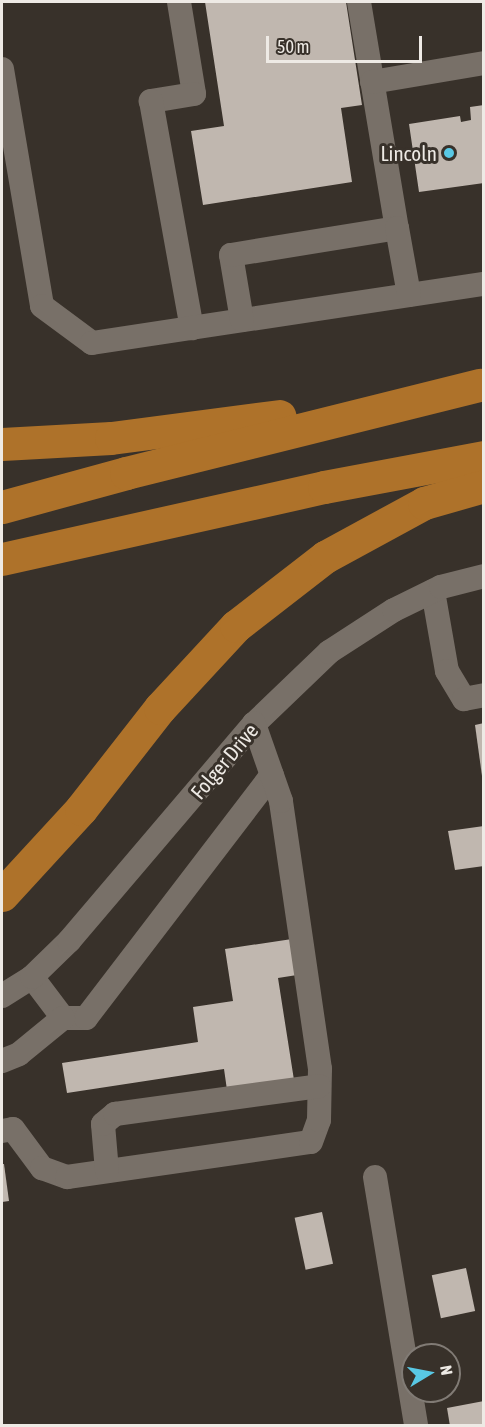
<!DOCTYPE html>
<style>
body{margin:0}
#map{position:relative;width:485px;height:1427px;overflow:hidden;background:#38312a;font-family:"Asap Condensed",sans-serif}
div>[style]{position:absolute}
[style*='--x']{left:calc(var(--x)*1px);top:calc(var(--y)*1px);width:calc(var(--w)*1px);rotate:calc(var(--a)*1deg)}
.building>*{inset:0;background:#c0b7af;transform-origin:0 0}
.minor>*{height:24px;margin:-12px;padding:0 12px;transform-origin:12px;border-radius:12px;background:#787068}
.highway>*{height:33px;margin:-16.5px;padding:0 16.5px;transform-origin:16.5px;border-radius:16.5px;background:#ae722a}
.dots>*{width:16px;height:16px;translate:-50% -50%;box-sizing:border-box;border:3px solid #38312a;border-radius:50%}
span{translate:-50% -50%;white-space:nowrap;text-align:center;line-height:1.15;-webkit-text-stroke:6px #38312a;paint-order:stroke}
.poi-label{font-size:21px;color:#eeeae5}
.right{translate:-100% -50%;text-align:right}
.street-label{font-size:21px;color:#eeeae5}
.frame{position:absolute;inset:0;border:3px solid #eeeae5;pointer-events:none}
.north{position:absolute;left:401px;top:1343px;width:60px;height:60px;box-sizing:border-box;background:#38312a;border:2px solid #817b75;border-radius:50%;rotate:80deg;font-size:16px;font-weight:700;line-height:24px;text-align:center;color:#eeeae5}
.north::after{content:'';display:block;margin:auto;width:21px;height:27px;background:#59c8e4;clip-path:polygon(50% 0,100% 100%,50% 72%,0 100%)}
.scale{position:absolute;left:266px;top:36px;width:156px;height:27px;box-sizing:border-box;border:3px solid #eeeae5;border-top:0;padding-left:8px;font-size:18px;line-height:21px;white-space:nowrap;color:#eeeae5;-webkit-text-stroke:4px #38312a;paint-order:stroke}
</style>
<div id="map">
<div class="building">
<div style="clip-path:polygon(205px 2px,346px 2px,362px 105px,341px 108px,352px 182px,203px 205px,191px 131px,224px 126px)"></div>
<div style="clip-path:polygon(484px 105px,484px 183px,419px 192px,409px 124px,460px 116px,461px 122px,471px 120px,470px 107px)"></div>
<div style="clip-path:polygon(484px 723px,484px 776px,482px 776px,475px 725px)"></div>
<div style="clip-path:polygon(484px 826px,484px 866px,455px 870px,448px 831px)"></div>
<div style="clip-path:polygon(292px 939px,297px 975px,278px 978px,294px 1080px,227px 1090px,224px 1069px,67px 1093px,62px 1063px,198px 1042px,193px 1007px,233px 1001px,225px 949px)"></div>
<div style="clip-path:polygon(2px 1164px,4px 1164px,9px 1201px,2px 1202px)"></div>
<div style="left:322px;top:1212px;width:53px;height:28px;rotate:78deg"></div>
<div style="left:466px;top:1268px;width:44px;height:35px;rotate:78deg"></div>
<div style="clip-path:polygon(484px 1401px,484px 1426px,450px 1426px,447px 1408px)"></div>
</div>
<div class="minor">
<div style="--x:179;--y:2;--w:93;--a:80.7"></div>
<div style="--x:194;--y:94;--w:44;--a:170.8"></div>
<div style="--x:151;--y:101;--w:231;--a:79.8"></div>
<div style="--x:359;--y:2;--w:229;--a:80.5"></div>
<div style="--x:2;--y:69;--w:240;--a:80.4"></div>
<div style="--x:42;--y:306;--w:62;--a:36.5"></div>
<div style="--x:92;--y:343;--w:396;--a:-8.6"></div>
<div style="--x:372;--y:82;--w:114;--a:-9.6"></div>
<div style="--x:242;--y:320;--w:66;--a:-99.6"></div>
<div style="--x:231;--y:255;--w:168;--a:-9.2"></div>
<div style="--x:397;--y:228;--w:68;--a:79.8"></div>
<div style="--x:433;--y:591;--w:81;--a:80.1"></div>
<div style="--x:447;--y:671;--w:33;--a:59"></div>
<div style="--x:464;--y:699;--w:20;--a:-11"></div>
<div style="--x:32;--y:977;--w:51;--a:52.9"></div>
<div style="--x:63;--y:1018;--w:23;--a:0"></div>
<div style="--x:86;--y:1018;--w:306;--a:-52.6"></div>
<div style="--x:2;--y:996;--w:36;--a:-32"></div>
<div style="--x:32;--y:977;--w:52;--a:-44.2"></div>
<div style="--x:69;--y:941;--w:285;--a:-49.6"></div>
<div style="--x:254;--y:724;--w:104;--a:-43.8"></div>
<div style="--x:329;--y:652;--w:77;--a:-32.9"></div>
<div style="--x:394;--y:610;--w:52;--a:-26.1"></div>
<div style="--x:441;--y:587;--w:44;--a:-14.3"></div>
<div style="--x:2;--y:1061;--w:18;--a:-22"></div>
<div style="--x:19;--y:1054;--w:57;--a:-39.3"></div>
<div style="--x:2;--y:1131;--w:11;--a:-10"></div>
<div style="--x:13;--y:1129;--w:49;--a:53.4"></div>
<div style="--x:42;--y:1168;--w:27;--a:20"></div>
<div style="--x:67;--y:1177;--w:246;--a:-8.2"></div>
<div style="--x:311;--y:1142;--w:23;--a:-70"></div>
<div style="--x:319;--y:1120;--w:51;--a:-88.9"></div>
<div style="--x:320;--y:1069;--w:271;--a:-98.3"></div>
<div style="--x:281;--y:801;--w:82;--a:-109.3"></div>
<div style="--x:107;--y:1171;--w:47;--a:-94.9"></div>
<div style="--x:103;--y:1124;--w:16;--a:-40"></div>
<div style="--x:115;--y:1114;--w:206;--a:-7.8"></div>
<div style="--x:375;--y:1177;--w:252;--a:80.6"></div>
</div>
<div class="highway">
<div style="--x:2;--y:444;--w:109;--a:-3.2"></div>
<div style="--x:111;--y:438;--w:170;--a:-7.4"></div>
<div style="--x:2;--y:507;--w:129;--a:-15.3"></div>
<div style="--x:126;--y:473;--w:365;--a:-14"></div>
<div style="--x:2;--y:559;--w:330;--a:-12.6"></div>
<div style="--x:324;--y:487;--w:163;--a:-10.6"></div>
<div style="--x:2;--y:895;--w:117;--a:-47.4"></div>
<div style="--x:81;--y:809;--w:128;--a:-52"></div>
<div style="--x:160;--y:708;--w:112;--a:-47.2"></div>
<div style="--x:236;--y:626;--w:113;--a:-37.8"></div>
<div style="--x:325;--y:557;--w:113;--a:-28.6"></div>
<div style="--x:424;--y:503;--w:62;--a:-15.8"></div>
</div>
<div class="dots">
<div style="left:449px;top:153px;background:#59c8e4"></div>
</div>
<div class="poi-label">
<span class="right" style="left:437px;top:153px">Lincoln</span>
</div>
<div class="street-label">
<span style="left:224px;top:761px;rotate:-50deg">Folger Drive</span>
</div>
<div class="frame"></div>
<div class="north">N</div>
<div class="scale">50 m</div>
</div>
